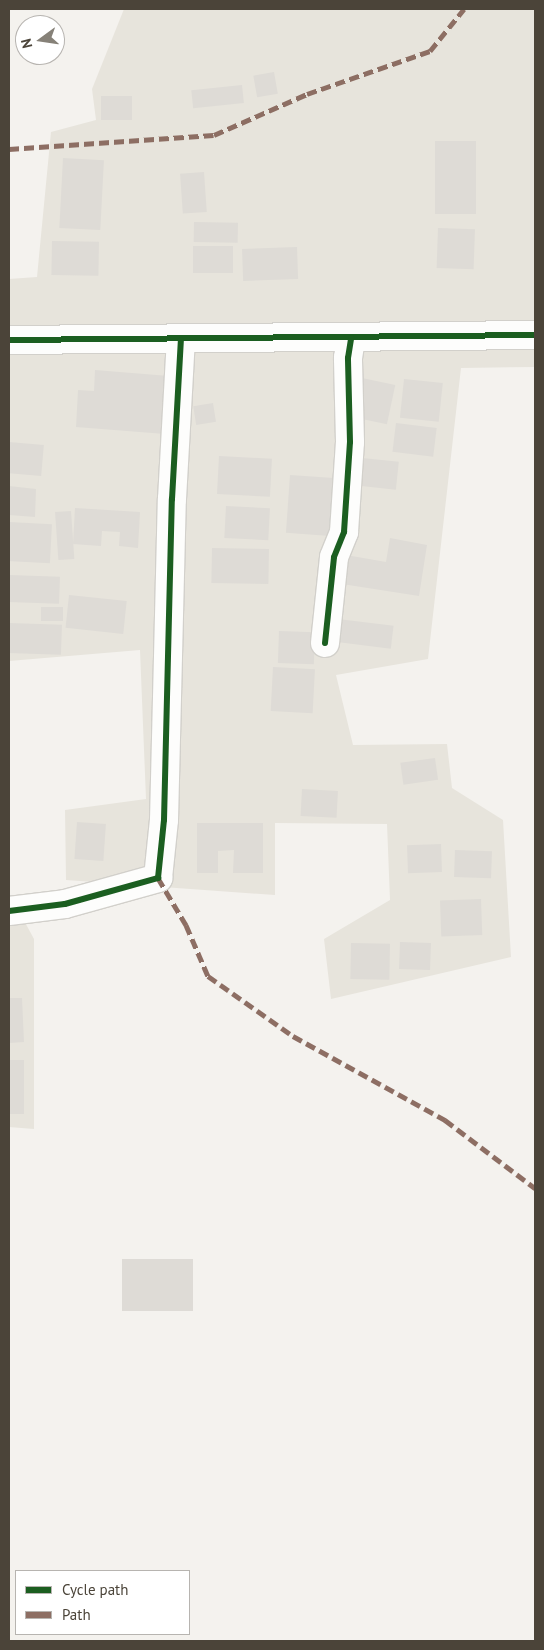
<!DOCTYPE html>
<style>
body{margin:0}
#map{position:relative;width:544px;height:1650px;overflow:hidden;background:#f4f2ee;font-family:"PT Sans",sans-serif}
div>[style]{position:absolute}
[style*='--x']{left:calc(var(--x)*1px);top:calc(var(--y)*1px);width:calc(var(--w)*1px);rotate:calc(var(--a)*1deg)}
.residential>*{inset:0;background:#e7e4dc}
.building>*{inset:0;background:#dedbd6;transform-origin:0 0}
.roads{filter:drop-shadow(1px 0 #d2d0cb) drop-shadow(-1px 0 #d2d0cb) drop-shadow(0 1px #d2d0cb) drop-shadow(0 -1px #d2d0cb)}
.street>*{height:28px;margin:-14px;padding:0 14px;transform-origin:14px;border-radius:14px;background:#fdfdfc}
.quiet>*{height:5px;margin-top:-2.5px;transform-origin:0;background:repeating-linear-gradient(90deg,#8d6e63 0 10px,transparent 0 15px)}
.cycleway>*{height:6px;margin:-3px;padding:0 3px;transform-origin:3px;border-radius:3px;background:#1b5e20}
span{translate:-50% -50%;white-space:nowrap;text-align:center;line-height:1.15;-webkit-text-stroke:5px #fff;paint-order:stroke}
.frame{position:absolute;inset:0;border:10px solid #4b4439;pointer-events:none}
.legend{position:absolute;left:15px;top:1570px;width:175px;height:65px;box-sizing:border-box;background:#fff;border:1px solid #b7b4b0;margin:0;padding:6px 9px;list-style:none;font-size:15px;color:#4b4439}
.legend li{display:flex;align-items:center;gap:10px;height:25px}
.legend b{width:25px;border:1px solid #b7b4b0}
.north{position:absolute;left:15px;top:15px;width:50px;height:50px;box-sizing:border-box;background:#fff;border:1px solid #b7b4b0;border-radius:50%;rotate:256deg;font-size:14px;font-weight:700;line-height:20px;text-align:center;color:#4b4439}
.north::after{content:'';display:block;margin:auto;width:18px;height:22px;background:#868178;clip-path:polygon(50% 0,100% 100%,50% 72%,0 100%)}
</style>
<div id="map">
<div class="residential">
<div style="clip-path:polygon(124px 9px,535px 9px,535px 367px,461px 368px,428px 659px,336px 675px,353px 745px,447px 744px,452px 788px,503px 820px,511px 957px,331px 999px,324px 939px,390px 900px,387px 824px,275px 823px,275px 895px,66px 880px,65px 810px,146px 799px,140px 650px,9px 661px,9px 279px,37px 277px,51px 132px,96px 120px,92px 89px)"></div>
<div style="clip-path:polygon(9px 893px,34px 939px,34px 1129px,9px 1127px)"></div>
</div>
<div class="building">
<div style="left:274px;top:72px;width:22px;height:21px;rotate:80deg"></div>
<div style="left:242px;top:85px;width:18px;height:51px;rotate:84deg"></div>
<div style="left:101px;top:96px;width:31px;height:24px"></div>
<div style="left:435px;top:141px;width:41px;height:73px"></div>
<div style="left:63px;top:158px;width:41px;height:70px;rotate:3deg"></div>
<div style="left:204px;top:172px;width:40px;height:24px;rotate:86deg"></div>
<div style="left:194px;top:222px;width:44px;height:20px;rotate:1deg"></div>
<div style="left:438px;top:228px;width:37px;height:40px;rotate:2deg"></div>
<div style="left:52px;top:241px;width:47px;height:34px;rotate:1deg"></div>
<div style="left:193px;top:246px;width:40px;height:27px"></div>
<div style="left:297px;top:247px;width:32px;height:55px;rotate:88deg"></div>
<div style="clip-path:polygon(95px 370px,169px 376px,165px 434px,76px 427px,78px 390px,94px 391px)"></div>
<div style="left:362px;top:378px;width:34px;height:40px;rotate:12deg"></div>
<div style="left:404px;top:379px;width:39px;height:39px;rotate:6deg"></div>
<div style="left:213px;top:403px;width:19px;height:20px;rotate:81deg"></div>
<div style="left:396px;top:423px;width:41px;height:29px;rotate:7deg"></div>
<div style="left:9px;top:442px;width:35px;height:31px;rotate:5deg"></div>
<div style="left:219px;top:456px;width:53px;height:38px;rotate:3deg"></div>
<div style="left:362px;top:458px;width:37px;height:28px;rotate:6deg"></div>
<div style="left:290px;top:475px;width:51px;height:58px;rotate:4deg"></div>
<div style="clip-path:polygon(9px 486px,36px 489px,35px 517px,9px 515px)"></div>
<div style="left:226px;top:506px;width:44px;height:32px;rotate:3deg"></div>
<div style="clip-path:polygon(75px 508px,140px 512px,138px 548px,119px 546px,120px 532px,102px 531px,101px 546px,73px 544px)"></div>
<div style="left:71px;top:511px;width:48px;height:16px;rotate:86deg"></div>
<div style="left:9px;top:522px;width:43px;height:39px;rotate:3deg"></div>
<div style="clip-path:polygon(390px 538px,427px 545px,419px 596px,342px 584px,346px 555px,386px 562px)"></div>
<div style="left:212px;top:548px;width:57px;height:35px;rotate:1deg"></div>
<div style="left:9px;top:575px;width:51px;height:27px;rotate:2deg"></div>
<div style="left:69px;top:595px;width:58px;height:33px;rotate:6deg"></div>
<div style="left:41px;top:607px;width:22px;height:14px"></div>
<div style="left:338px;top:619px;width:56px;height:23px;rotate:7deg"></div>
<div style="left:9px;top:623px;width:53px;height:30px;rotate:2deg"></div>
<div style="left:279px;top:631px;width:36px;height:32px;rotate:2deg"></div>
<div style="left:273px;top:667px;width:42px;height:44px;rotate:3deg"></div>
<div style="left:435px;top:758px;width:22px;height:35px;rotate:82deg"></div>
<div style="left:302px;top:789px;width:36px;height:27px;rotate:3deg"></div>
<div style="left:77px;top:822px;width:29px;height:37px;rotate:4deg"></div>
<div style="clip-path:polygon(197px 823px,263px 823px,263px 873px,233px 873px,234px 850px,218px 851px,218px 873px,197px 873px)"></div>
<div style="left:441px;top:844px;width:28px;height:34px;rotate:88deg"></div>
<div style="left:455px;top:850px;width:37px;height:27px;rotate:2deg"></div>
<div style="left:481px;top:899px;width:36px;height:41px;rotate:88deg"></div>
<div style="left:400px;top:942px;width:31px;height:27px;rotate:2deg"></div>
<div style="left:351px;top:943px;width:39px;height:36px;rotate:1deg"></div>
<div style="clip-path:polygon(9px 998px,22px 998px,24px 1042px,9px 1043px)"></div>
<div style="left:9px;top:1060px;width:15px;height:54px"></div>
<div style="left:122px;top:1259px;width:71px;height:52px"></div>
</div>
<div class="roads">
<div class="street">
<div style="--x:9;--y:340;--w:526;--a:-0.54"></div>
<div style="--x:325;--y:643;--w:86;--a:-84"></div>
<div style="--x:334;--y:557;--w:27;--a:-68"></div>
<div style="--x:344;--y:532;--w:90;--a:-86.2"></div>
<div style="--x:350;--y:442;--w:84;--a:-91.4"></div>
<div style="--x:348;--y:358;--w:20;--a:-81"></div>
<div style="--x:9;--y:911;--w:56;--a:-7.1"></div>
<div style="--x:65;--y:904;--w:97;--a:-15.6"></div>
<div style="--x:158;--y:878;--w:58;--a:-84.1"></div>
<div style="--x:164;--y:820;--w:321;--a:-88.6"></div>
<div style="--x:172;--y:499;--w:159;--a:-86.8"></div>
</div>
</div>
<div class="quiet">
<div style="--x:9;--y:149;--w:205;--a:-3.9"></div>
<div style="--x:214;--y:135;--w:102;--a:-23.8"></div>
<div style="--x:307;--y:94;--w:130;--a:-19.3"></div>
<div style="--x:430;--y:51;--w:54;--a:-51"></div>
<div style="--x:158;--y:878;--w:55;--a:59.2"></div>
<div style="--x:186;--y:925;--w:56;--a:66.7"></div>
<div style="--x:208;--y:976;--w:104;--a:35.2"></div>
<div style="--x:293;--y:1036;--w:174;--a:28.9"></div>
<div style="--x:445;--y:1120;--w:113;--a:37.1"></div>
</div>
<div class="cycleway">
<div style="--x:9;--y:340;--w:526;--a:-0.54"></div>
<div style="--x:325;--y:643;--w:86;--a:-84"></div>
<div style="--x:334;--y:557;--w:27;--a:-68"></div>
<div style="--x:344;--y:532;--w:90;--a:-86.2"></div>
<div style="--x:350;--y:442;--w:84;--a:-91.4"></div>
<div style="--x:348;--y:358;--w:20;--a:-81"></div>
<div style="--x:9;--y:911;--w:56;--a:-7.1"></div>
<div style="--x:65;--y:904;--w:97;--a:-15.6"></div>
<div style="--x:158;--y:878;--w:58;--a:-84.1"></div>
<div style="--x:164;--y:820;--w:321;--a:-88.6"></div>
<div style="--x:172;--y:499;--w:159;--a:-86.8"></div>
</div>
<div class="frame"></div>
<ul class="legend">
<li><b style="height:6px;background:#1b5e20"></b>Cycle path</li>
<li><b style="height:6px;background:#8d6e63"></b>Path</li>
</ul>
<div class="north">N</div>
</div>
